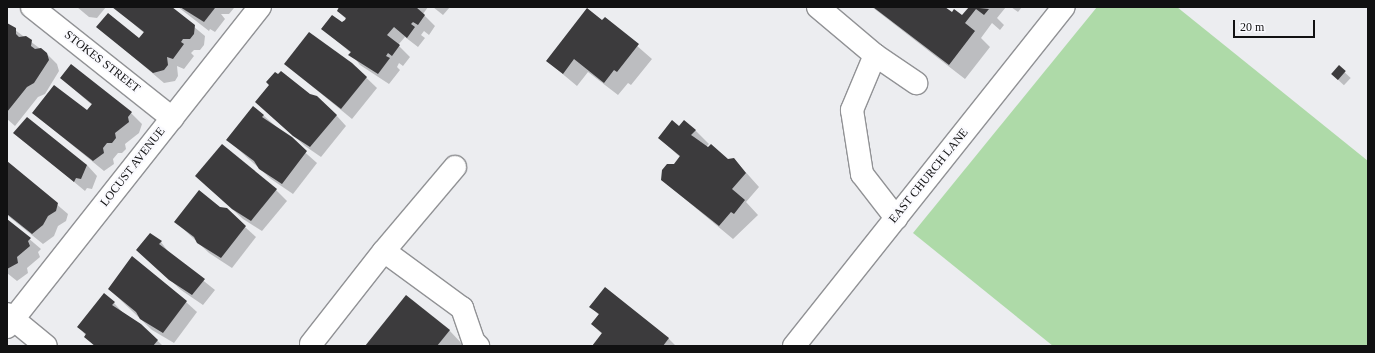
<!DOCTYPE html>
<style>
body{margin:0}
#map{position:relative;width:1375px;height:353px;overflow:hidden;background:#ecedf0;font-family:Georgia,serif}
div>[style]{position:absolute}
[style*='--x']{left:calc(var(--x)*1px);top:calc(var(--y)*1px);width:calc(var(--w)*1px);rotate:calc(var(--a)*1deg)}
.green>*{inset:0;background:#aedaa8}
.shadow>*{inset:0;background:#0003;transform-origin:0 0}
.building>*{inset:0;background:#3c3b3d;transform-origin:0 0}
.roads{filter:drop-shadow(1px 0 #919295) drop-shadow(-1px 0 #919295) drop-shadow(0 1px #919295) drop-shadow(0 -1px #919295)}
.minor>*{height:22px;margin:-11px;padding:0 11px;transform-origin:11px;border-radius:11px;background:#fff}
span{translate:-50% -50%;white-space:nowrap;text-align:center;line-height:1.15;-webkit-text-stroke:4px #fafafe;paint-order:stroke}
.street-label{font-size:12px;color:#111112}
.frame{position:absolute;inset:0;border:8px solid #111112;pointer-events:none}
.scale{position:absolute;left:1233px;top:20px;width:82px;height:18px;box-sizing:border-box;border:2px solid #111112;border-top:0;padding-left:5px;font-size:12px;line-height:14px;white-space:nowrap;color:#111112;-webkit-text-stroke:3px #fafafe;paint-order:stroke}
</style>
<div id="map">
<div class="green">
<div style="clip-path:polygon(1097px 7px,1177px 7px,1368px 161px,1368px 346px,1053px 346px,913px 233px)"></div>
</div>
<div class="shadow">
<div style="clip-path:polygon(77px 7px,106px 7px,97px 18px,89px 17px)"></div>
<div style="clip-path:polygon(114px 7px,170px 7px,205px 36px,204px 45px,200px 50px,194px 50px,191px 53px,194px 56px,184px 69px,177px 66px,178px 76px,175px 81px,164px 83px,98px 27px,139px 39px,144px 33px)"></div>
<div style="clip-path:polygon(178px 7px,233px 7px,234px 8px,229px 14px,221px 14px,225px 19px,215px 32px,210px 29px,209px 31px)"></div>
<div style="clip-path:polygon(341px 7px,428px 7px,423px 14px,435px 26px,429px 35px,424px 31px,421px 35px,425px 38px,418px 47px,405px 37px,398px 45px,410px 57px,403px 66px,399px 63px,397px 67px,400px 70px,389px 84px,360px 65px,351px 53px,323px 29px,342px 24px,346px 19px,338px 11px)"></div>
<div style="clip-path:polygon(433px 7px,450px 7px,443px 15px)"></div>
<div style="clip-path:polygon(872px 7px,943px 7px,952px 14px,962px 17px,970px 7px,1006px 7px,997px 18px,1004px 25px,1000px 30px,992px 23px,981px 38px,990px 47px,965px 79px)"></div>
<div style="clip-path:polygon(1011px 7px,1022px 7px,1018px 12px)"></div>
<div style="clip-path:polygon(605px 18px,652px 59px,631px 85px,628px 83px,618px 95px,588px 72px,577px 86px,547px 61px)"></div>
<div style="clip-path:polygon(7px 24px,46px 53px,57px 64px,59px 71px,45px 94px,38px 97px,15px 126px,7px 119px)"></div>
<div style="clip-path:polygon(351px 63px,377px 88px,352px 119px,285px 64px)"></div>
<div style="left:1339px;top:67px;width:16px;height:10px;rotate:43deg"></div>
<div style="clip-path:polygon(61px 78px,131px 113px,142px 124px,139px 133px,125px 144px,126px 149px,122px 153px,118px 153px,113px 159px,114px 164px,104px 171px,33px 113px,87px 111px,92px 105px)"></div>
<div style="clip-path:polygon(271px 85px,336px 115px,346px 126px,321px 157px,305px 146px,256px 102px)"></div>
<div style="clip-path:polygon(263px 115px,317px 163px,293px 194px,271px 179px,228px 140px)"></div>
<div style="clip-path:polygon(679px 127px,695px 130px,709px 144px,706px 147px,728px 160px,734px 159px,759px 187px,746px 202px,758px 215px,733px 239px,662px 180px,680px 157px,659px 138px)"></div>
<div style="clip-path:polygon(15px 133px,87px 165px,97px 176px,92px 189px,87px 188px,85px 191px)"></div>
<div style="clip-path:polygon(7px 162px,68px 214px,66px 221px,58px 226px,54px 236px,43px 244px,7px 215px)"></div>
<div style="clip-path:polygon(196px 176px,276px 190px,287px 201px,262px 231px,243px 219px)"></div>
<div style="clip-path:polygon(7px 220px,41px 249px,38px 252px,40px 257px,27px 268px,28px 273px,17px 281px,7px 273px)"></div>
<div style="clip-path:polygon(176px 222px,245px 227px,256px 237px,232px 268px,209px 253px)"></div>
<div style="clip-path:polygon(161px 242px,170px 254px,215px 290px,203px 305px,181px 290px,138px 250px)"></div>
<div style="clip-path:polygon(605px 288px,669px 339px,676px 346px,593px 346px,602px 334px,592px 324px,599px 315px,591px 307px)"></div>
<div style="clip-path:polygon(109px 289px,186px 302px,197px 312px,174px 343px,152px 330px)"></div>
<div style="clip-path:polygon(114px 303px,124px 314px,140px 324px,163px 346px,94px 346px,79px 327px)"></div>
<div style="clip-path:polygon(449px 330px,464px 346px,366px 346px)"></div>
</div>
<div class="building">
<div style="clip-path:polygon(112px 7px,172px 7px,195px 25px,194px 34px,190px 39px,183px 39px,181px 42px,184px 44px,173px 59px,167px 57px,168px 65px,164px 70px,153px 73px,96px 27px,108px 13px,139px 38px,144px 32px)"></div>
<div style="clip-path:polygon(180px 7px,214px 7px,215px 8px,204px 22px)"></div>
<div style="clip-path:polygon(339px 7px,416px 7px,425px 15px,418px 25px,413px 22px,411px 24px,415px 27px,407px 38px,394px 27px,387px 35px,400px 45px,392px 56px,388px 53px,386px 56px,390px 58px,378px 74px,348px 55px,351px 52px,321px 29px,332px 15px,342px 22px,345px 20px,346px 18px,337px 11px)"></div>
<div style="clip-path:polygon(873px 7px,945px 7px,952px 12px,954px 9px,962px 15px,969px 7px,989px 9px,984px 15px,976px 9px,965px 23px,975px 31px,949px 65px)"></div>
<div style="clip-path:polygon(587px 8px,602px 20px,605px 17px,639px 44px,617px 72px,614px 70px,604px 83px,574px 59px,563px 74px,546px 61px)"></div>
<div style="clip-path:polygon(7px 23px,16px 28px,16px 34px,19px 37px,26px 36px,32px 40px,31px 46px,35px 49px,41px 48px,47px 53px,49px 60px,34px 83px,27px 87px,7px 112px)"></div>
<div style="clip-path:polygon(309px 32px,352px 63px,367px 77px,341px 109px,284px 64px)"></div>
<div style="clip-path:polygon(71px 64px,132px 112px,128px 117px,129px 122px,115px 133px,116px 138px,112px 143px,107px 143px,103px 148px,104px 153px,93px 161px,32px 113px,54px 85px,87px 110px,92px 104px,60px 78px)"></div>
<div style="left:1339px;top:65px;width:9px;height:12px;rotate:41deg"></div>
<div style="clip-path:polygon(281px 71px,310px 94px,317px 96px,337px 115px,310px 147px,293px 136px,255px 102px,269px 85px,266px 82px,275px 72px,278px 74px)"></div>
<div style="clip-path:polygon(253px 106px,264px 115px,262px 117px,292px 137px,307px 151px,282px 184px,259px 169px,254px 161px,226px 140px)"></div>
<div style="clip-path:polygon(27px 117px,87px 165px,81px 179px,76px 178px,74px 182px,13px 133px)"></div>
<div style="clip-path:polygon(672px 120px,679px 126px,684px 120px,696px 130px,691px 135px,694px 137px,708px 147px,711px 144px,728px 159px,734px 158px,746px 173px,732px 189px,745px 200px,734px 214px,731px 212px,719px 226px,661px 180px,662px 170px,667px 164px,674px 164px,680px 156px,658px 138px)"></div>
<div style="clip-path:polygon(222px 144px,277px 189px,251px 221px,232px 209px,195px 176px)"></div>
<div style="clip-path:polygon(7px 161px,58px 203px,56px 211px,48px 216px,43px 225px,32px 234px,7px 214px)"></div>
<div style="clip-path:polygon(199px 190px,220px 207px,227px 208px,246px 226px,221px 258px,197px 243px,194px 237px,174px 222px)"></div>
<div style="clip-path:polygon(7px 219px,31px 238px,28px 241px,30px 246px,17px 257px,18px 263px,7px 269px)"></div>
<div style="clip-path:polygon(150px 233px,162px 241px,159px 244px,205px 279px,192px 295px,169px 280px,136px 250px)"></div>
<div style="clip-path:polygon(132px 256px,187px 301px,163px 333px,140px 319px,136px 312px,108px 289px)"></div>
<div style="clip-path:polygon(605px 287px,669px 338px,663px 346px,592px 346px,602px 333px,591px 324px,599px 314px,589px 307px)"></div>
<div style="clip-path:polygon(104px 293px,115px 302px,112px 305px,141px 324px,158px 340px,153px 346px,95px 346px,84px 337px,86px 334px,77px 327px)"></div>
<div style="clip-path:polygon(406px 295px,450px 330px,437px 346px,365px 346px)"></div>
</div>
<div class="roads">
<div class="minor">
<div style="--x:32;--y:7;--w:179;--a:38.4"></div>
<div style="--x:818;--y:7;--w:75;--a:40.1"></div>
<div style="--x:875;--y:55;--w:60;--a:112.7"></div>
<div style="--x:852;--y:110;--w:65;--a:81.1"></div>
<div style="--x:862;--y:174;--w:56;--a:52.3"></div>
<div style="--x:875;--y:55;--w:50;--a:34.3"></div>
<div style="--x:384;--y:251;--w:110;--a:-49.8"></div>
<div style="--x:7;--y:314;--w:50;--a:39.4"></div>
<div style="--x:7;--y:327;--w:408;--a:-51.7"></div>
<div style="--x:311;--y:344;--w:118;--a:-51.9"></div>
<div style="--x:384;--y:251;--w:97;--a:36.2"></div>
<div style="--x:462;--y:308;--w:36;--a:71"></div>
<div style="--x:474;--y:342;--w:6;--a:45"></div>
<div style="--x:794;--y:346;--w:433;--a:-51.5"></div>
</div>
</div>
<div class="street-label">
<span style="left:102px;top:62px;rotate:38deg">STOKES STREET</span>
<span style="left:133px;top:167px;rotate:-52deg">LOCUST AVENUE</span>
<span style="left:929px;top:176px;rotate:-51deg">EAST CHURCH LANE</span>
</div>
<div class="frame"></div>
<div class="scale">20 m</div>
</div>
